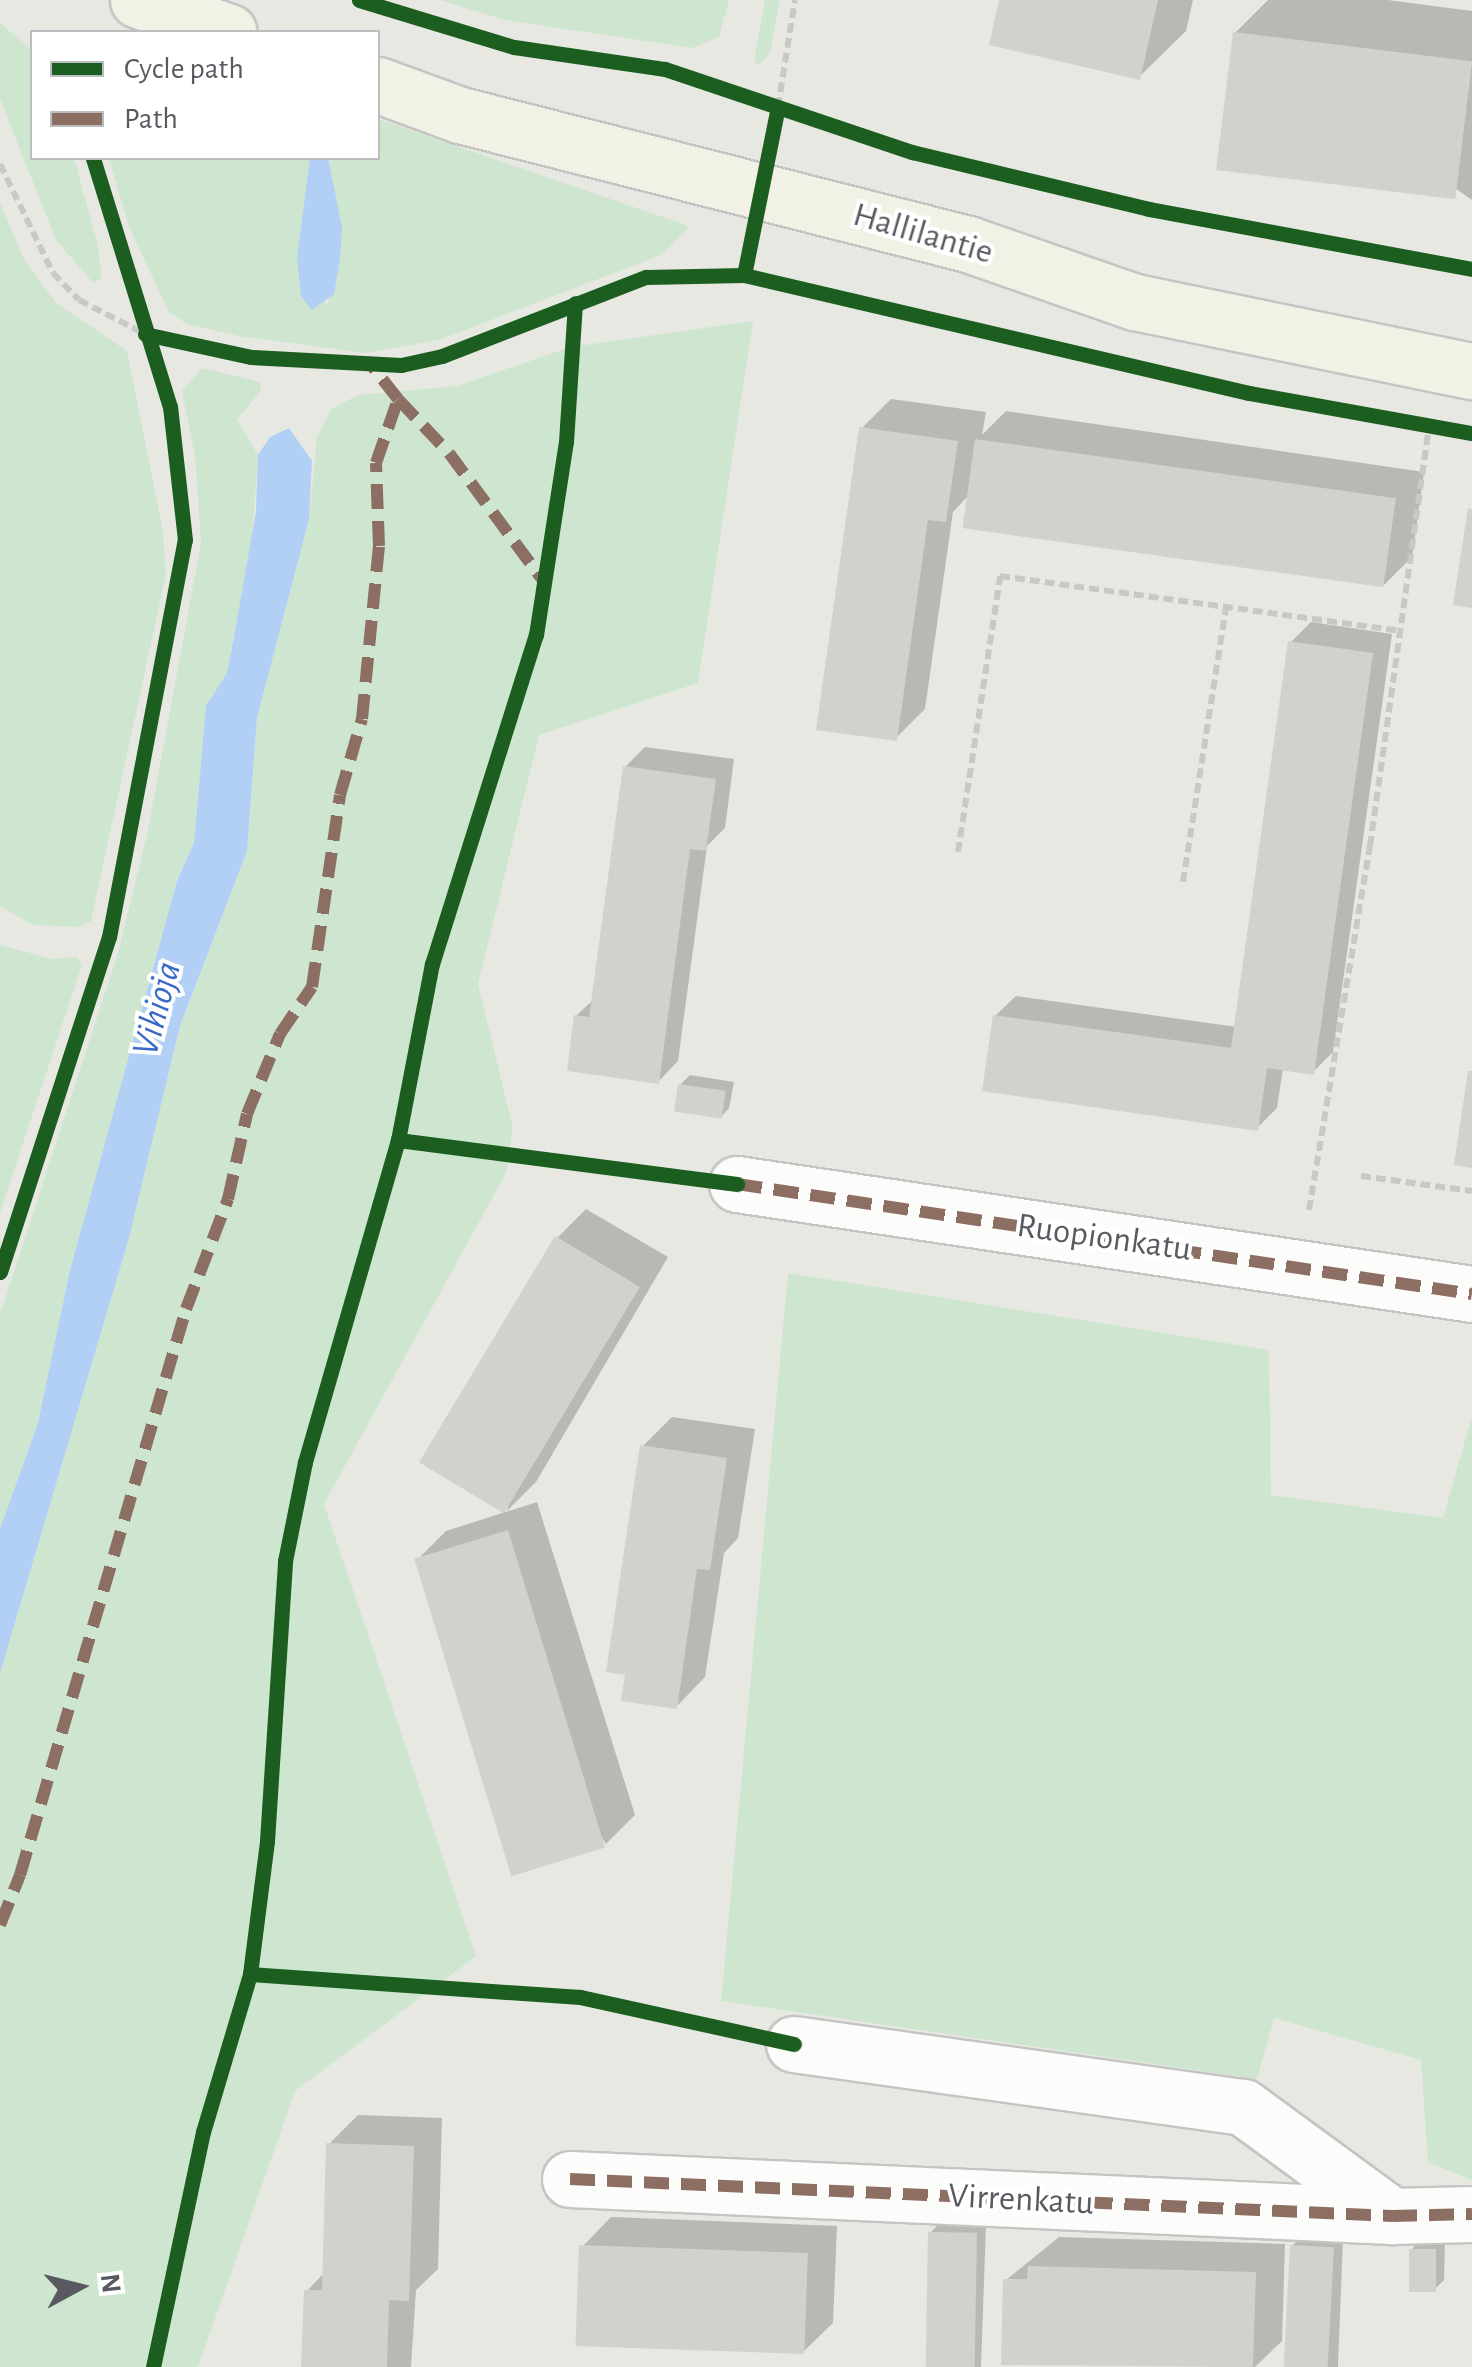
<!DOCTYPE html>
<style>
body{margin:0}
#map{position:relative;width:1472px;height:2367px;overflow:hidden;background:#e8e8e2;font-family:"Alegreya Sans",sans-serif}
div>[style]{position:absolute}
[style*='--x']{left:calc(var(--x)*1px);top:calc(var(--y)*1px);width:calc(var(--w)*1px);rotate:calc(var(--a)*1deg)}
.green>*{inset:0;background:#cee6cf}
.water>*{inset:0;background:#b2cff6}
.shadow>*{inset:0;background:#0003}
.building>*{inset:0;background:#d2d1cd;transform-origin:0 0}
.path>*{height:6px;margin-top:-3px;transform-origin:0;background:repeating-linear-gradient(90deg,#c5cac8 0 10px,transparent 0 15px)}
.roads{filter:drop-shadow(2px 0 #c4c4c4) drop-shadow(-2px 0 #c4c4c4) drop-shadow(0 2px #c4c4c4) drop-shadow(0 -2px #c4c4c4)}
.minor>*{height:55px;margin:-27.5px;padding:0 27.5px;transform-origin:27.5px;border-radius:27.5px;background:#fcfcfb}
.major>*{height:55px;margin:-27.5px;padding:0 27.5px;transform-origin:27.5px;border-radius:27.5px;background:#f1f1e5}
.quiet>*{height:12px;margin-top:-6px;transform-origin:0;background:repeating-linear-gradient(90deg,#8d6e63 0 25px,transparent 0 37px)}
.cycleway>*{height:15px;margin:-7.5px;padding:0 7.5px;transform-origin:7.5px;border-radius:7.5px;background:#1b5e20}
span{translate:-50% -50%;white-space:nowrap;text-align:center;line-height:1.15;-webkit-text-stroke:8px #fff;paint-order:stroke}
.street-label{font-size:35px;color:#585a60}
.water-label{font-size:38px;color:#3a69c6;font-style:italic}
.legend{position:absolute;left:30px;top:30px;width:350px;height:130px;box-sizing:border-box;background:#fff;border:2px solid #bcbdbf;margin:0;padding:12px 18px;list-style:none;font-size:30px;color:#585a60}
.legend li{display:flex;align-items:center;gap:20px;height:50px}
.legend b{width:50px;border:2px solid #bcbdbf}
.north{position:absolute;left:30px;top:2237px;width:100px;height:100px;-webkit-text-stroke:8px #fff;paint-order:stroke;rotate:83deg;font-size:28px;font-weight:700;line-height:40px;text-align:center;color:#585a60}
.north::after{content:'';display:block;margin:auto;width:35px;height:45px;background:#585a60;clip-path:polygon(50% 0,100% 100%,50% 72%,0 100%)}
</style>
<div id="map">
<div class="green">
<div style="clip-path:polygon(440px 0,729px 0,719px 37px,693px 48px,505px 20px)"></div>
<div style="clip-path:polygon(765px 0,780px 0,770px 53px,758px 66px,754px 60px)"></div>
<div style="clip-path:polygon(0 23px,32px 50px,32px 158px,74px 158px,97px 242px,102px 277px,94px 284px,56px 240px,0 99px)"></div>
<div style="clip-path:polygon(378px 119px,686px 225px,688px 229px,661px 255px,439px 340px,365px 353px,239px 336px,187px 324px,169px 312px,129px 227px,109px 158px,311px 158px,297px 257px,327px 305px,340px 259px,328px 158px,378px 158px)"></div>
<div style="clip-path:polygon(0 203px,24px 259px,55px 302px,127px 351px,163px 531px,166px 574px,91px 921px,80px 927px,33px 925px,0 906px)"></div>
<div style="clip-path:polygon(753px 321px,698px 683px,539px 735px,478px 984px,513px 1128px,506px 1173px,324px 1504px,476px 1956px,295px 2091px,198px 2367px,0 2367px,0 1673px,129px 1238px,180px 1027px,247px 851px,257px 718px,309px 519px,317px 437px,331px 409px,358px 395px,457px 386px,571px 347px)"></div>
<div style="clip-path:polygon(202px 368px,260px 382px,261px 391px,237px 419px,258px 455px,252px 539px,227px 673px,206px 707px,194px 843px,177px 881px,70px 1270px,38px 1423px,0 1529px,0 1315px,118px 953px,148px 830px,201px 543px,195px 455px,182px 391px)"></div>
<div style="clip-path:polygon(0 945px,52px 959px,77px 957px,82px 965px,0 1213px)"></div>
<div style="clip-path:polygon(788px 1273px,1269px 1350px,1271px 1495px,1443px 1518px,1472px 1416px,1472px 2180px,1428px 2162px,1421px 2060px,1274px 2018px,1257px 2079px,721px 2001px)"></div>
</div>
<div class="water">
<div style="clip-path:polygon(328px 158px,342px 227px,340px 259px,334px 294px,312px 310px,301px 296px,297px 257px,310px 159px)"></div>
<div style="clip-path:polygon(289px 428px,312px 461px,309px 519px,257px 718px,247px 851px,180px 1026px,129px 1238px,0 1673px,0 1529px,38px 1423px,70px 1270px,177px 881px,194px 843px,206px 706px,227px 673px,233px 642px,256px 512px,258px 455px,270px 437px)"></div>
</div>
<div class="shadow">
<div style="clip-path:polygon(1002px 0,1193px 0,1186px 31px,1139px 77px)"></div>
<div style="clip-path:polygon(1268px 0,1388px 0,1472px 11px,1472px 200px,1235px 33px)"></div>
<div style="clip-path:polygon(891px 399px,986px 412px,982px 435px,1006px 411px,1424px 472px,1412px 557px,1383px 586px,969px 495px,953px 512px,925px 709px,896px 738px,862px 428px)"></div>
<div style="clip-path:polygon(1311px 622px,1392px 634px,1333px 1052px,1313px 1072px,1283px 1068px,1277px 1108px,1257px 1128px,995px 1016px,1016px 996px,1237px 1027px,1291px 642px)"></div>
<div style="clip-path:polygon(645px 747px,734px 759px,725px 828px,707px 846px,678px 1061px,658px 1082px,576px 1016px,594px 999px,625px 767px)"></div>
<div style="clip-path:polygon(690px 1075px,734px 1082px,729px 1108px,720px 1118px,680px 1085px)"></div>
<div style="clip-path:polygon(586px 1209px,668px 1257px,536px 1482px,507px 1511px,557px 1238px)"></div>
<div style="clip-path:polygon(672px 1417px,755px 1429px,738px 1538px,724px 1553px,705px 1677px,676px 1707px,643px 1446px)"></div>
<div style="clip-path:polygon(537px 1502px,635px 1815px,606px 1844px,417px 1560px,446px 1531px)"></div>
<div style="clip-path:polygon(358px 2115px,442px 2118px,438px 2269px,416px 2290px,411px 2367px,304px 2367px,307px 2291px,325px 2272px,329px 2144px)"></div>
<div style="clip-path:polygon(611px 2217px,837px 2226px,833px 2323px,803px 2352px,582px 2247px)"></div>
<div style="clip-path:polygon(940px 2223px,986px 2225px,981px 2367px,927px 2367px,930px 2233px)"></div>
<div style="clip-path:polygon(1302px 2236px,1343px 2238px,1338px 2367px,1288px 2367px,1292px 2246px)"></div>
<div style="clip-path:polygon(1059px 2237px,1285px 2244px,1282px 2341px,1255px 2367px,1003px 2363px,1006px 2280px)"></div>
<div style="clip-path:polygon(1421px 2240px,1445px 2240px,1444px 2280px,1434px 2290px,1411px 2250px)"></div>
</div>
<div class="building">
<div style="clip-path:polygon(999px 0,1158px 0,1140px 80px,989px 45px)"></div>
<div style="left:1233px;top:32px;width:241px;height:139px;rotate:7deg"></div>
<div style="clip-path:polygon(859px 427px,958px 441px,946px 522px,928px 520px,897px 741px,816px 730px)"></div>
<div style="left:975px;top:439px;width:425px;height:90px;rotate:8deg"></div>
<div style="clip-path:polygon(1468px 508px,1472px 509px,1472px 608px,1453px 605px)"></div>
<div style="clip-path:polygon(1288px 641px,1373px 653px,1314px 1075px,1267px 1068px,1258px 1131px,982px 1091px,993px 1015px,1231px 1048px)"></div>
<div style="clip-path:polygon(623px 766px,716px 779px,706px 851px,690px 849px,659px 1084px,567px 1071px,574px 1015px,589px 1017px)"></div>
<div style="clip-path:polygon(1468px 1071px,1472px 1071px,1472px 1168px,1454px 1165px)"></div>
<div style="left:678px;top:1084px;width:48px;height:28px;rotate:8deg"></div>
<div style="left:555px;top:1236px;width:99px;height:264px;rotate:31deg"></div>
<div style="clip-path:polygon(640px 1445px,727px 1458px,710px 1570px,697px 1569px,677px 1709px,621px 1701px,625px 1675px,606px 1672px)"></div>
<div style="left:508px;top:1530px;width:332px;height:98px;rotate:73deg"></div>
<div style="clip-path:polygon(326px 2143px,414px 2146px,409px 2301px,389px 2300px,387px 2367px,301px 2367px,304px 2290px,322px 2290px)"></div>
<div style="left:928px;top:2232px;width:49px;height:135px;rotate:1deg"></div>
<div style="left:579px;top:2245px;width:229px;height:101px;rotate:2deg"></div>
<div style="left:1290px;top:2245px;width:44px;height:122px;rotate:3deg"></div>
<div style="left:1409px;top:2249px;width:27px;height:43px"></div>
<div style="clip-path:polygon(1028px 2266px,1256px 2272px,1253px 2367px,1001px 2365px,1003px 2279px,1027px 2279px)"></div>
</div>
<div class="path">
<div style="--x:778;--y:107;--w:108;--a:-81"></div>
<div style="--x:0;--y:164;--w:121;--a:64.1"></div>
<div style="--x:53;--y:273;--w:37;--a:46"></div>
<div style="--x:79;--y:300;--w:74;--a:27.3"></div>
<div style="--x:958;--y:852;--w:279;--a:-81.3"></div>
<div style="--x:1000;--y:576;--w:405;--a:7.8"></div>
<div style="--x:1183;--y:882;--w:278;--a:-81.1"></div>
<div style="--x:1361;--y:1176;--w:112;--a:7.7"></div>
<div style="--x:1309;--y:1210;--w:369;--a:-80.5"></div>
<div style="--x:1370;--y:846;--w:425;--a:-82"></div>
</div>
<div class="roads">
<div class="minor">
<div style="--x:737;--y:1184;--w:743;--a:8.51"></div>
<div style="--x:794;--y:2044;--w:453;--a:8"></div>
<div style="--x:1243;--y:2107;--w:185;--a:36.2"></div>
<div style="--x:570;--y:2179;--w:823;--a:2.58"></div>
<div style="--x:1392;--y:2216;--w:80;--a:-1.4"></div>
</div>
<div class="major">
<div style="--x:138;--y:0;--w:96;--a:19.4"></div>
<div style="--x:378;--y:85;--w:87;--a:20.1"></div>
<div style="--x:460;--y:115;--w:524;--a:14.25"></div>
<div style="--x:968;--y:244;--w:177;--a:19.2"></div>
<div style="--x:1135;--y:302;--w:344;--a:11.6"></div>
</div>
</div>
<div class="quiet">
<div style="--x:398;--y:399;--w:74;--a:46.6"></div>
<div style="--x:449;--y:453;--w:160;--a:53.6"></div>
<div style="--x:737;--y:1184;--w:743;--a:8.51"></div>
<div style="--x:0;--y:1925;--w:54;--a:-68.2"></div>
<div style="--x:20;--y:1875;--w:590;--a:-73.65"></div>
<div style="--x:186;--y:1309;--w:118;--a:-69.1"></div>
<div style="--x:228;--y:1199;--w:87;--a:-77.4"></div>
<div style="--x:247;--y:1114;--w:87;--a:-67.6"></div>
<div style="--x:280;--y:1034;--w:57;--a:-55.8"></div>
<div style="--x:312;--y:987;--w:194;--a:-81.7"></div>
<div style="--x:340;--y:795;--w:79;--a:-73.9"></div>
<div style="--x:362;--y:719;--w:174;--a:-84.4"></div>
<div style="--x:379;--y:546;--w:83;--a:-92.1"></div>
<div style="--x:376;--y:463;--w:68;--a:-71"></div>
<div style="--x:398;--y:399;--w:42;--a:-128.2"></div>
<div style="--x:570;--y:2179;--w:823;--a:2.58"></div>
<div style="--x:1392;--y:2216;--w:80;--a:-1.4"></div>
</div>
<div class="cycleway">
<div style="--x:359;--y:0;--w:162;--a:16.9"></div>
<div style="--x:514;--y:47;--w:153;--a:8.3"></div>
<div style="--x:665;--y:69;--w:261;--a:18.6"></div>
<div style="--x:912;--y:152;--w:244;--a:13.5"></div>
<div style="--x:1149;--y:209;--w:329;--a:10.5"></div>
<div style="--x:744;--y:275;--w:171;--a:-78.6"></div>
<div style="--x:145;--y:334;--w:108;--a:12.2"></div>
<div style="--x:251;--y:357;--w:150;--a:3.1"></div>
<div style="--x:401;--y:365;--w:42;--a:-12.4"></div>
<div style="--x:442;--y:356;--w:219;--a:-21.2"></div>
<div style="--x:646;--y:277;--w:98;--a:-1.2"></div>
<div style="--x:744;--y:275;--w:519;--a:13.15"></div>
<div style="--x:1249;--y:393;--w:227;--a:10.2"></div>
<div style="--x:398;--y:1140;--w:342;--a:7.4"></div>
<div style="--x:0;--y:1272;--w:352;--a:-72"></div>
<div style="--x:109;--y:937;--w:404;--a:-79.2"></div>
<div style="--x:185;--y:540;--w:134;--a:-96.4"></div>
<div style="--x:170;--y:407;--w:261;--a:-107.2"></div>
<div style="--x:250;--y:1974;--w:331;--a:4"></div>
<div style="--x:580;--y:1997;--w:219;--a:12.4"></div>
<div style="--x:153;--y:2367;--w:240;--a:-78"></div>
<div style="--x:203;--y:2132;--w:165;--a:-73.4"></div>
<div style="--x:250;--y:1974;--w:134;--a:-82.7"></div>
<div style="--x:267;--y:1841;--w:281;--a:-86.3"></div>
<div style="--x:285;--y:1561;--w:101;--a:-78.6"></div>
<div style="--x:305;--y:1462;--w:335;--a:-73.9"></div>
<div style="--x:398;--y:1140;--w:179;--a:-79.1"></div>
<div style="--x:432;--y:964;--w:345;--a:-72.5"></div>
<div style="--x:536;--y:635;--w:195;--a:-81.2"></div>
<div style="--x:566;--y:442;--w:139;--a:-86.3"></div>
</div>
<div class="street-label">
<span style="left:923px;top:234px;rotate:16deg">Hallilantie</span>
<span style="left:1104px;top:1238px;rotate:8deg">Ruopionkatu</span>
<span style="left:1021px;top:2200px;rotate:3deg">Virrenkatu</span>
</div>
<div class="water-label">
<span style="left:158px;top:1009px;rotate:-75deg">Vihioja</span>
</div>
<ul class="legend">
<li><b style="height:12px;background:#1b5e20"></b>Cycle path</li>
<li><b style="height:12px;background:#8d6e63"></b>Path</li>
</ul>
<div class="north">N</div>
</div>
